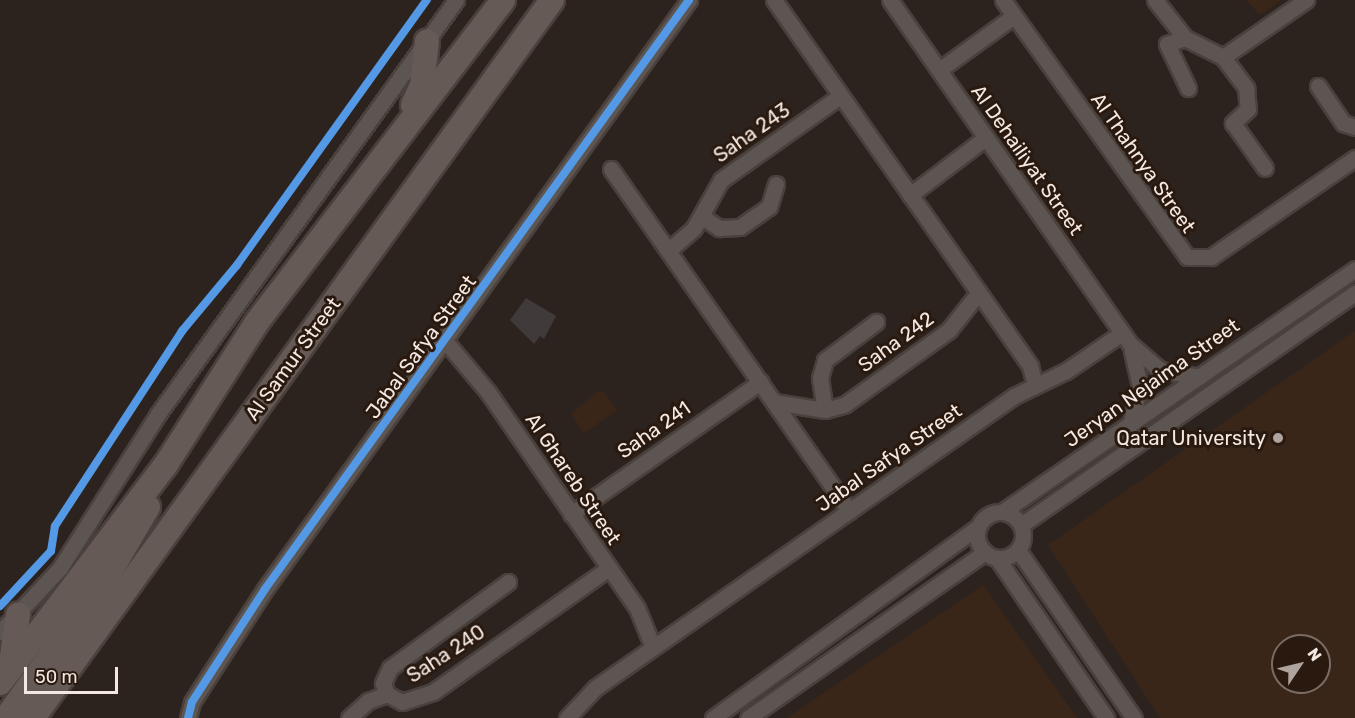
<!DOCTYPE html>
<style>
body{margin:0}
#map{position:relative;width:1355px;height:718px;overflow:hidden;background:#2d231e;font-family:Rubik,sans-serif}
div>[style]{position:absolute}
[style*='--x']{left:calc(var(--x)*1px);top:calc(var(--y)*1px);width:calc(var(--w)*1px);rotate:calc(var(--a)*1deg)}
.built>*{inset:0;background:#3a2619}
.building>*{inset:0;background:#403a3b}
.roads{filter:drop-shadow(2px 0 #4a413d) drop-shadow(-2px 0 #4a413d) drop-shadow(0 2px #4a413d) drop-shadow(0 -2px #4a413d)}
.minor>*{height:15px;margin:-7.5px;padding:0 7.5px;transform-origin:7.5px;border-radius:7.5px;background:#5d5551}
.minor>.ring{margin:-7.5px;padding:0;box-sizing:content-box;background:none;border:15px solid #5d5551;border-radius:50%}
.primary>*{height:24px;margin:-12px;padding:0 12px;transform-origin:12px;border-radius:12px;background:#655a56}
.cycleway>*{height:8px;margin:-4px;padding:0 4px;transform-origin:4px;border-radius:4px;background:#5399e6}
.dots>*{width:16px;height:16px;translate:-50% -50%;box-sizing:border-box;border:3px solid #29190f;border-radius:50%}
span{translate:-50% -50%;white-space:nowrap;text-align:center;line-height:1.15;-webkit-text-stroke:6px #29190f;paint-order:stroke}
.street-label{font-size:20px;color:#f4e8e2}
.poi-label{font-size:20px;color:#f4e8e2}
.right{translate:-100% -50%;text-align:right}
.north{position:absolute;left:1271px;top:634px;width:60px;height:60px;box-sizing:border-box;background:#29190f;border:2px solid #7a6c63;border-radius:50%;rotate:55deg;font-size:16px;font-weight:700;line-height:24px;text-align:center;color:#f4e8e2}
.north::after{content:'';display:block;margin:auto;width:21px;height:27px;background:#aea39d;clip-path:polygon(50% 0,100% 100%,50% 72%,0 100%)}
.scale{position:absolute;left:24px;top:667px;width:94px;height:27px;box-sizing:border-box;border:3px solid #f4e8e2;border-top:0;padding-left:8px;font-size:18px;line-height:21px;white-space:nowrap;color:#f4e8e2;-webkit-text-stroke:4px #29190f;paint-order:stroke}
</style>
<div id="map">
<div class="built">
<div style="clip-path:polygon(1246px 0,1279px 0,1280px 1px,1260px 15px)"></div>
<div style="clip-path:polygon(evenodd,1355px 331px,1355px 718px,1160px 718px,1048px 545px,1355px 331px,1283px 646px,1319px 646px,1319px 682px,1283px 682px,1283px 646px)"></div>
<div style="clip-path:polygon(597px 392px,604px 392px,617px 410px,584px 433px,571px 414px)"></div>
<div style="clip-path:polygon(983px 585px,1077px 718px,787px 718px)"></div>
</div>
<div class="building">
<div style="clip-path:polygon(526px 298px,556px 316px,544px 339px,540px 336px,534px 344px,510px 320px)"></div>
</div>
<div class="roads">
<div class="minor">
<div style="--x:774;--y:0;--w:447;--a:55"></div>
<div style="--x:1030;--y:366;--w:20;--a:75"></div>
<div style="--x:890;--y:0;--w:419;--a:55.1"></div>
<div style="--x:1130;--y:344;--w:40;--a:41"></div>
<div style="--x:1160;--y:370;--w:40;--a:10"></div>
<div style="--x:1003;--y:0;--w:316;--a:54.4"></div>
<div style="--x:1187;--y:257;--w:24;--a:0"></div>
<div style="--x:1211;--y:257;--w:175;--a:-34.5"></div>
<div style="--x:1155;--y:0;--w:48;--a:51.7"></div>
<div style="--x:1185;--y:38;--w:42;--a:26.6"></div>
<div style="--x:1223;--y:57;--w:39;--a:53"></div>
<div style="--x:1246;--y:88;--w:21;--a:85"></div>
<div style="--x:1248;--y:109;--w:21;--a:137"></div>
<div style="--x:1233;--y:123;--w:55;--a:54.6"></div>
<div style="--x:1185;--y:38;--w:19;--a:162"></div>
<div style="--x:1167;--y:44;--w:49;--a:64.5"></div>
<div style="--x:1223;--y:57;--w:101;--a:-34.5"></div>
<div style="--x:939;--y:70;--w:92;--a:-35.8"></div>
<div style="--x:1318;--y:86;--w:45;--a:56"></div>
<div style="--x:1343;--y:123;--w:13;--a:18"></div>
<div style="--x:611;--y:169;--w:417;--a:55.1"></div>
<div style="--x:910;--y:195;--w:94;--a:-37.2"></div>
<div style="--x:701;--y:216;--w:22;--a:34"></div>
<div style="--x:719;--y:228;--w:21;--a:-3"></div>
<div style="--x:740;--y:227;--w:35;--a:-35"></div>
<div style="--x:769;--y:207;--w:24;--a:-73"></div>
<div style="--x:669;--y:250;--w:33;--a:-41"></div>
<div style="--x:694;--y:228;--w:55;--a:-60.6"></div>
<div style="--x:721;--y:180;--w:146;--a:-35.2"></div>
<div style="--x:446;--y:342;--w:65;--a:50"></div>
<div style="--x:488;--y:392;--w:262;--a:55.4"></div>
<div style="--x:637;--y:608;--w:42;--a:67.7"></div>
<div style="--x:774;--y:402;--w:52;--a:8.9"></div>
<div style="--x:825;--y:410;--w:20;--a:-15"></div>
<div style="--x:844;--y:405;--w:129;--a:-35.5"></div>
<div style="--x:949;--y:330;--w:48;--a:-51.7"></div>
<div style="--x:825;--y:410;--w:32;--a:-99"></div>
<div style="--x:820;--y:378;--w:19;--a:-74"></div>
<div style="--x:825;--y:360;--w:64;--a:-36.7"></div>
<div style="--x:1130;--y:425;--w:40;--a:-75.6"></div>
<div style="--x:1140;--y:386;--w:37;--a:-103"></div>
<div class="ring" style="left:977px;top:512px;width:31px;height:31px"></div>
<div style="--x:1002;--y:512;--w:429;--a:-34.5"></div>
<div style="--x:571;--y:514;--w:231;--a:-34.9"></div>
<div style="--x:1021;--y:525;--w:407;--a:-34.8"></div>
<div style="--x:1018;--y:550;--w:204;--a:55.4"></div>
<div style="--x:997;--y:558;--w:194;--a:55.7"></div>
<div style="--x:508;--y:582;--w:146;--a:143.9"></div>
<div style="--x:390;--y:668;--w:17;--a:115"></div>
<div style="--x:383;--y:683;--w:12;--a:70"></div>
<div style="--x:387;--y:694;--w:17;--a:28"></div>
<div style="--x:402;--y:702;--w:33;--a:-18"></div>
<div style="--x:433;--y:692;--w:215;--a:-35.2"></div>
<div style="--x:0;--y:632;--w:88;--a:-46.8"></div>
<div style="--x:60;--y:568;--w:183;--a:-57.5"></div>
<div style="--x:158;--y:414;--w:510;--a:-54.25"></div>
<div style="--x:188;--y:718;--w:16;--a:-76"></div>
<div style="--x:192;--y:702;--w:135;--a:-57.1"></div>
<div style="--x:265;--y:589;--w:726;--a:-54.25"></div>
<div style="--x:349;--y:718;--w:25;--a:-42"></div>
<div style="--x:368;--y:701;--w:20;--a:-20"></div>
<div style="--x:567;--y:718;--w:41;--a:-47"></div>
<div style="--x:595;--y:688;--w:511;--a:-34.87"></div>
<div style="--x:1014;--y:396;--w:58;--a:-25.7"></div>
<div style="--x:1066;--y:371;--w:68;--a:-34.2"></div>
<div style="--x:713;--y:718;--w:327;--a:-35.8"></div>
<div style="--x:748;--y:718;--w:288;--a:-35"></div>
</div>
<div class="primary">
<div style="--x:413;--y:105;--w:22;--a:-66"></div>
<div style="--x:422;--y:85;--w:44;--a:-83.5"></div>
<div style="--x:10;--y:670;--w:56;--a:-81.7"></div>
<div style="--x:0;--y:683;--w:273;--a:-52.8"></div>
<div style="--x:165;--y:466;--w:171;--a:-57.4"></div>
<div style="--x:257;--y:322;--w:405;--a:-52.6"></div>
<div style="--x:6;--y:718;--w:173;--a:-54.4"></div>
<div style="--x:107;--y:577;--w:81;--a:-59.6"></div>
<div style="--x:33;--y:718;--w:886;--a:-54.14"></div>
</div>
</div>
<div class="cycleway">
<div style="--x:0;--y:606;--w:75;--a:-47.2"></div>
<div style="--x:51;--y:551;--w:25;--a:-81"></div>
<div style="--x:55;--y:526;--w:233;--a:-56.9"></div>
<div style="--x:182;--y:331;--w:86;--a:-50.2"></div>
<div style="--x:237;--y:265;--w:326;--a:-54.4"></div>
<div style="--x:188;--y:718;--w:16;--a:-76"></div>
<div style="--x:192;--y:702;--w:135;--a:-57.1"></div>
<div style="--x:265;--y:589;--w:726;--a:-54.25"></div>
</div>
<div class="dots">
<div style="left:1278px;top:438px;background:#aea39d"></div>
</div>
<div class="street-label">
<span style="left:752px;top:133px;rotate:-35deg">Saha 243</span>
<span style="left:1027px;top:160px;rotate:55deg">Al Dehailiyat Street</span>
<span style="left:1143px;top:163px;rotate:55deg">Al Thahnya Street</span>
<span style="left:896px;top:342px;rotate:-36deg">Saha 242</span>
<span style="left:421px;top:347px;rotate:-54deg">Jabal Safya Street</span>
<span style="left:293px;top:359px;rotate:-54deg">Al Samur Street</span>
<span style="left:1152px;top:383px;rotate:-35deg">Jeryan Nejaima Street</span>
<span style="left:654px;top:430px;rotate:-35deg">Saha 241</span>
<span style="left:889px;top:458px;rotate:-35deg">Jabal Safya Street</span>
<span style="left:573px;top:479px;rotate:56deg">Al Ghareb Street</span>
<span style="left:446px;top:654px;rotate:-33deg">Saha 240</span>
</div>
<div class="poi-label">
<span class="right" style="left:1266px;top:438px">Qatar University</span>
</div>
<div class="north">N</div>
<div class="scale">50 m</div>
</div>
